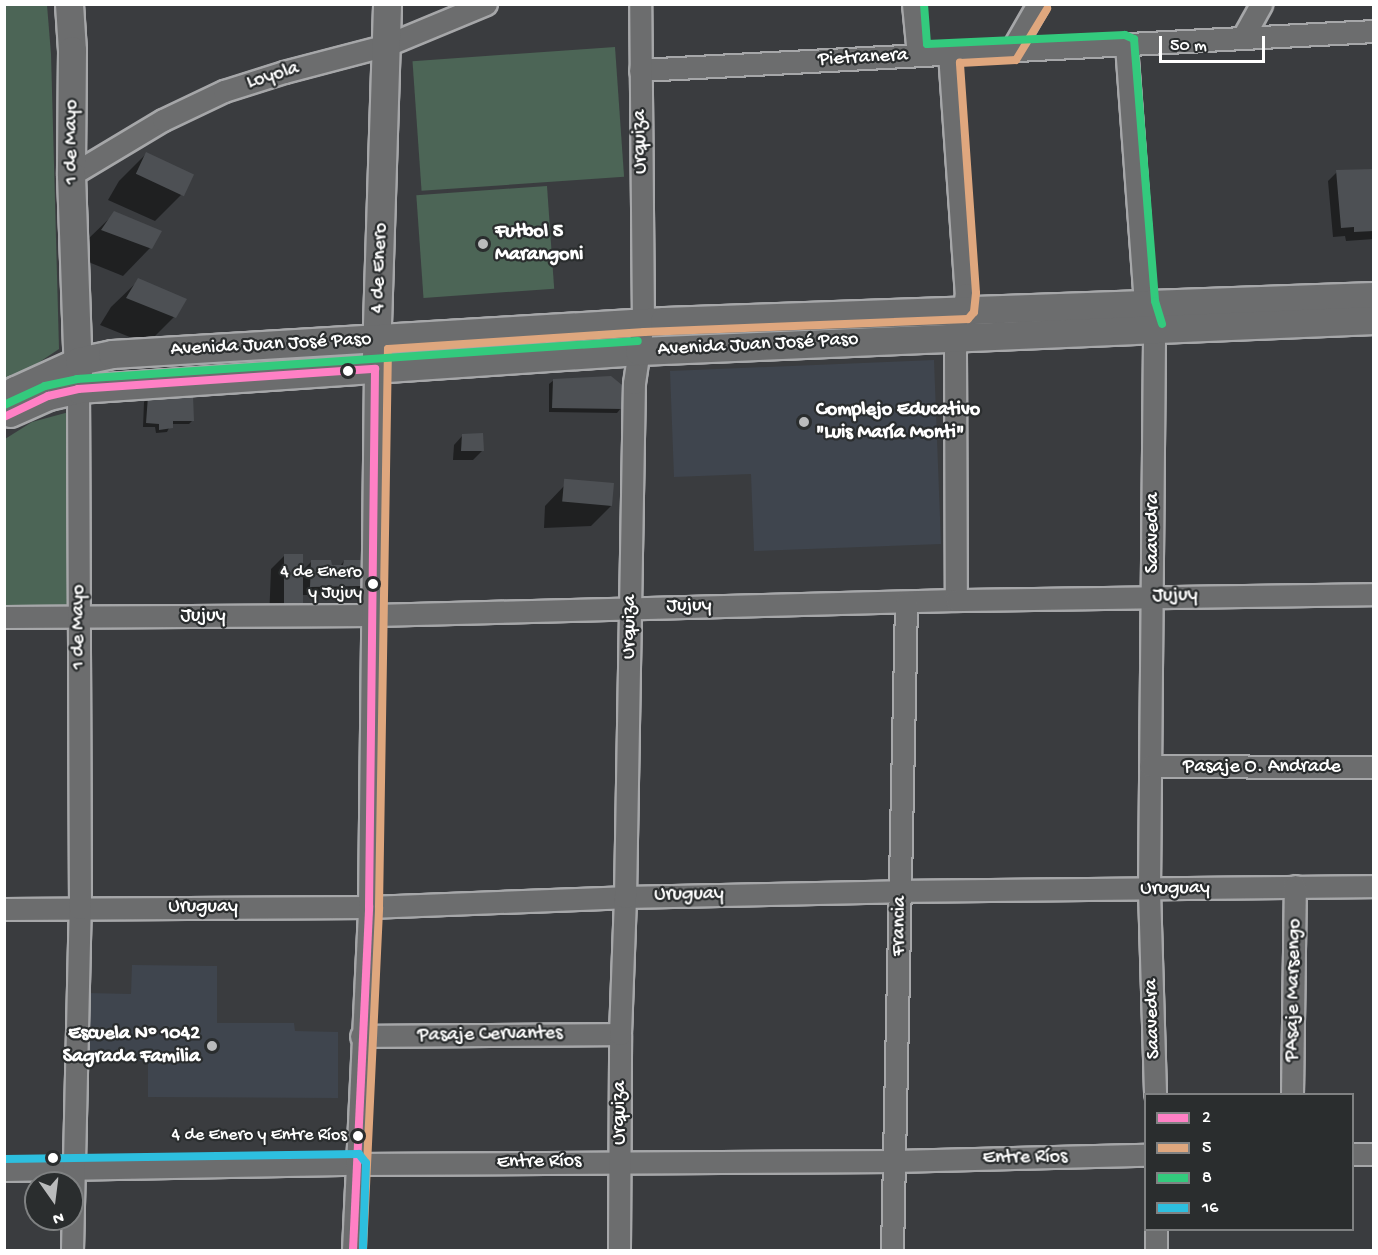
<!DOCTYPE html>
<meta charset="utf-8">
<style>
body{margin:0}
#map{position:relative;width:1378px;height:1255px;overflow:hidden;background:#3a3c3f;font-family:"Gochi Hand",sans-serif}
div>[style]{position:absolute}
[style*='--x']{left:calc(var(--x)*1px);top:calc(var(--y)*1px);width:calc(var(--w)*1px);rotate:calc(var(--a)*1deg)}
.built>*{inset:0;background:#3f454e}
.green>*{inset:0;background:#4c6556;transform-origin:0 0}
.shadow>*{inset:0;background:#0007}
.building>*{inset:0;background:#4d5054;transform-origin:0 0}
.roads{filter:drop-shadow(2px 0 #a6a7a9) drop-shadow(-2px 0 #a6a7a9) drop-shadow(0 2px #a6a7a9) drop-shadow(0 -2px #a6a7a9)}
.minor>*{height:21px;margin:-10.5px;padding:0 10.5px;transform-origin:10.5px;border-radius:10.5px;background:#6c6d6e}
.major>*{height:27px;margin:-13.5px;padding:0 13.5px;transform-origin:13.5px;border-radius:13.5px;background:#6c6d6e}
.bus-1>*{height:8px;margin:-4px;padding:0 4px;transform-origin:4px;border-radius:4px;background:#ff80c5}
.bus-2>*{height:8px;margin:-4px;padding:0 4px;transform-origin:4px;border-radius:4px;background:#dfa77e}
.bus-3>*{height:8px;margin:-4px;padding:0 4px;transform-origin:4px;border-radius:4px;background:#33ca7d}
.bus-4>*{height:8px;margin:-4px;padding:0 4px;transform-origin:4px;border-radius:4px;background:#2dbfdf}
.dots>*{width:16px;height:16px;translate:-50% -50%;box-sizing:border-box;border:3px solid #2a2d2e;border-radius:50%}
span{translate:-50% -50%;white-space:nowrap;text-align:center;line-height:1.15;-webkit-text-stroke:4.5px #2a2d2e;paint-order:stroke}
.bus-label{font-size:18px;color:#fff}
.right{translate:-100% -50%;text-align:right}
.street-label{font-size:20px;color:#fff}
.poi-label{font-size:20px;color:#fff;font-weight:700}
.left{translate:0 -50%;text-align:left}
.frame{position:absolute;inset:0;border:6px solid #fff;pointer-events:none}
.legend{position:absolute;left:1144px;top:1093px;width:210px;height:138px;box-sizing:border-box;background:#2a2d2e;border:2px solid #7f8182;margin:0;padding:8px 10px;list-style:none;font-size:18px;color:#fff}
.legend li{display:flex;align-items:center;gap:12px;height:30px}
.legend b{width:30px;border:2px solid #7f8182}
.north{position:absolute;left:24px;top:1171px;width:60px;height:60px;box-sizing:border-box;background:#2a2d2e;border:2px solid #7f8182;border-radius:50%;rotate:166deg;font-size:16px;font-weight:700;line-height:24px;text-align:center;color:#fff}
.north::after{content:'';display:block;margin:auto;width:21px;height:27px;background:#babbbc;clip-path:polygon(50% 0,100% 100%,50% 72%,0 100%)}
.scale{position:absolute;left:1159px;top:36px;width:106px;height:27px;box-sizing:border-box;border:3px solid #fff;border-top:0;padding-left:8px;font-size:18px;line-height:21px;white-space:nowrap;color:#fff;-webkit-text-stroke:4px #2a2d2e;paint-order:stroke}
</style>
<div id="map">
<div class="built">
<div style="clip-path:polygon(934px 360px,941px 544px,754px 551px,751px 474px,674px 477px,670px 371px)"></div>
<div style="clip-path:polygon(132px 965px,217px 966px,217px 1023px,294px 1023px,295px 1031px,338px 1032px,338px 1098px,148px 1097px,148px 1061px,86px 1061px,87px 993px,131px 994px)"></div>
</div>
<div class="green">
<div style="clip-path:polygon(5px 5px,47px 5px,51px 54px,59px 349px,5px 385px)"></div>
<div style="left:615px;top:47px;width:130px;height:203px;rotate:86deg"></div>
<div style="left:547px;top:186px;width:103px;height:131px;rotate:86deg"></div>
<div style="clip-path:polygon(69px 412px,70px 607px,5px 607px,5px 439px,32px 422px)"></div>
</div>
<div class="shadow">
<div style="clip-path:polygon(146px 154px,182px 194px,155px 221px,108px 200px,119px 181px)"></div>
<div style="clip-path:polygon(1374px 168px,1374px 239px,1346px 241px,1345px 236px,1333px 237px,1328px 181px,1337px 172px,1370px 171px)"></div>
<div style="clip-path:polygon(115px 213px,150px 248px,123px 276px,76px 257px,87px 240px)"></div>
<div style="clip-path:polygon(139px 280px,174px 317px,147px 344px,100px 325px,111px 307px)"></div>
<div style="clip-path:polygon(554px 380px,621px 408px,617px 413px,549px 412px,549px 384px)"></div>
<div style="clip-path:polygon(148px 397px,193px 420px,189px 424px,171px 424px,167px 432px,156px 433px,155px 427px,143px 427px,144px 402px)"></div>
<div style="clip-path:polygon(463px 435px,482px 451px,473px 460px,453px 460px,454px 445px)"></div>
<div style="clip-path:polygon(565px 485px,611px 506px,591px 526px,544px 528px,545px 506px)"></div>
<div style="clip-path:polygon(284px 556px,301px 572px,312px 561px,331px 566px,340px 566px,344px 561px,363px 586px,354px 595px,301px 595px,269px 620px,271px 569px)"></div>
</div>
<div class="building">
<div style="left:146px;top:152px;width:53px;height:24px;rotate:25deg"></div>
<div style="clip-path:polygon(1374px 169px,1374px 231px,1354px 232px,1354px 227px,1341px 228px,1336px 170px)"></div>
<div style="clip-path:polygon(114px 211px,162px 231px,152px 249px,101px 230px)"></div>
<div style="clip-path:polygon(138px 278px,187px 299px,176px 318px,126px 298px)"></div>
<div style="clip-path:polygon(611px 376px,622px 385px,623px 409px,552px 408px,553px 379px)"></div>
<div style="clip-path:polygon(193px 395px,194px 421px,173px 421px,173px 428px,159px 430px,159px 424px,146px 423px,148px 396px)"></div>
<div style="clip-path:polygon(483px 433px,484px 451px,461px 451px,462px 434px)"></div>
<div style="left:614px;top:483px;width:23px;height:50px;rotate:95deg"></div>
<div style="left:284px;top:554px;width:19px;height:53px"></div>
<div style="clip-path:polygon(311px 560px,331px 560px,332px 565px,343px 565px,344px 560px,365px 560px,364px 586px,310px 587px)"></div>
</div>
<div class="roads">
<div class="minor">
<div style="--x:913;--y:4;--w:51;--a:84.4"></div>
<div style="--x:1243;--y:37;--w:38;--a:-61"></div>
<div style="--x:1126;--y:45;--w:259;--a:85.8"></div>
<div style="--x:1145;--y:303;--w:37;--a:76"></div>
<div style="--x:1154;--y:339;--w:551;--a:90.52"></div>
<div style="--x:1149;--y:890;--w:204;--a:88.3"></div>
<div style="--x:1011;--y:51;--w:54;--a:-60.1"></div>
<div style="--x:949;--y:53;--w:242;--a:86"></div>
<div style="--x:966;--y:294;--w:58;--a:100.9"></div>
<div style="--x:955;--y:351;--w:249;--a:89.8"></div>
<div style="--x:640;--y:70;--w:735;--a:-3.04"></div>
<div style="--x:71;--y:175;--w:107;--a:-30.9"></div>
<div style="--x:163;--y:120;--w:68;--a:-25.4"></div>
<div style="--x:224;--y:91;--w:63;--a:-17.6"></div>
<div style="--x:284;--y:72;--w:106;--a:-14.7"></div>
<div style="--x:387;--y:45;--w:107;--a:-22.5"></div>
<div style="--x:4;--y:617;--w:370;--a:-0.3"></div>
<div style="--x:374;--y:615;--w:582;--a:-1.48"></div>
<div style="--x:956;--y:600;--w:418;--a:-0.8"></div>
<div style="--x:1150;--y:766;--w:224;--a:0.3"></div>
<div style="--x:4;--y:909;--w:365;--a:-0.3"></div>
<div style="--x:369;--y:907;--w:255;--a:-2.2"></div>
<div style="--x:624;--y:897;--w:277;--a:-1.2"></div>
<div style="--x:901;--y:891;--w:473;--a:-0.6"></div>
<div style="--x:361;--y:1036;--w:259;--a:-0.4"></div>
<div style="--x:1292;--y:1094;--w:208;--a:-89.2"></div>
<div style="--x:1352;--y:1154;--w:22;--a:0"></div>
<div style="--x:4;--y:1170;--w:352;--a:-1"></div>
<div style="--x:356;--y:1164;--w:538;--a:-0.32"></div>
<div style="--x:894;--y:1161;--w:252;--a:-1.4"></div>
<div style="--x:72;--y:1250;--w:342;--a:-88.7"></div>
<div style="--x:80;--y:908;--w:519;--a:-90.22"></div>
<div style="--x:353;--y:1250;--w:343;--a:-87.3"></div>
<div style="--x:369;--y:907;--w:538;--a:-89.36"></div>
<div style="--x:619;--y:1250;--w:216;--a:-89.7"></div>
<div style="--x:620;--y:1034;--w:137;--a:-87.9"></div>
<div style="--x:625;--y:897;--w:514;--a:-89"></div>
<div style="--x:634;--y:383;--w:62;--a:-81.6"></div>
<div style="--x:643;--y:322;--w:318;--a:-90.5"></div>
<div style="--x:892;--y:1250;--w:648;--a:-88.76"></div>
<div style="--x:1156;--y:1250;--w:20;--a:-90"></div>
</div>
<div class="major">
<div style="--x:69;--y:4;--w:46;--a:86.3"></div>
<div style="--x:72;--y:50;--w:125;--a:90.5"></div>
<div style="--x:71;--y:175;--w:204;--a:88"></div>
<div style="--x:376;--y:356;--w:352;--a:-88.2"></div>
<div style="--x:4;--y:398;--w:14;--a:-36"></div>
<div style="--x:15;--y:390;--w:70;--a:-24.4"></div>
<div style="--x:79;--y:361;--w:34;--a:-12"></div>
<div style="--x:112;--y:354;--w:553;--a:-3.42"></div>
<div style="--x:664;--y:321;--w:710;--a:-2.02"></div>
<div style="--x:10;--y:413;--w:42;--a:-24.1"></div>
<div style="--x:48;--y:396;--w:31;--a:-13"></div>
<div style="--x:78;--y:389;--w:562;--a:-3.88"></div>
<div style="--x:639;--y:351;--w:736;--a:-2.42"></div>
</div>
</div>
<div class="bus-1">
<div style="--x:4;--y:417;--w:49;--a:-25.5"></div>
<div style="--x:48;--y:396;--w:31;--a:-13"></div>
<div style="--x:78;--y:389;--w:298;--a:-3.9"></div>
<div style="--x:353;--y:1250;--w:343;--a:-87.3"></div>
<div style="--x:369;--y:907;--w:538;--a:-89.36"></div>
</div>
<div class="bus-2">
<div style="--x:363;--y:1250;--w:343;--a:-87.3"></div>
<div style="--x:379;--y:907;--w:558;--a:-89.08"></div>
<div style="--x:388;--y:349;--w:257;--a:-3.8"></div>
<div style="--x:644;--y:332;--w:324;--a:-2.3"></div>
<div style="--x:968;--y:319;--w:9;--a:-49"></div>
<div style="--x:974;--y:312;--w:19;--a:-84"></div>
<div style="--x:976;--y:293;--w:231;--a:-94"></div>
<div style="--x:960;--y:63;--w:56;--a:-3.1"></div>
<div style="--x:1016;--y:60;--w:60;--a:-58.7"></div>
</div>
<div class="bus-3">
<div style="--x:924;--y:4;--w:40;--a:85.7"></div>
<div style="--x:927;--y:44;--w:198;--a:-2.6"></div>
<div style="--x:1125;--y:35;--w:10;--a:24"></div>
<div style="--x:1134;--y:39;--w:263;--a:85.4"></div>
<div style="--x:1155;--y:301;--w:24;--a:73"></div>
<div style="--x:4;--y:405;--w:45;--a:-24.9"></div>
<div style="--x:45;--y:386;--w:33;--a:-12"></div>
<div style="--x:77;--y:379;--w:562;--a:-3.88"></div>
</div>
<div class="bus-4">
<div style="--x:4;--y:1159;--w:355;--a:-0.8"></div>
<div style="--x:359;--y:1154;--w:11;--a:52"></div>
<div style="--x:366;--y:1163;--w:87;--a:92"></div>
</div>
<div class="dots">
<div style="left:483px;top:244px;background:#babbbc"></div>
<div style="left:348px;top:371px;background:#fff"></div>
<div style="left:804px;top:422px;background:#babbbc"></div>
<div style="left:373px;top:584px;background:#fff"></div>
<div style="left:212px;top:1046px;background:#babbbc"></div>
<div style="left:358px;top:1136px;background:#fff"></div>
<div style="left:53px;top:1158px;background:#fff"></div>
</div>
<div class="bus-label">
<span class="right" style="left:362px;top:584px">4 de Enero<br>y Jujuy</span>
<span class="right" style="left:347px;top:1136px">4 de Enero y Entre Ríos</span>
</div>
<div class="street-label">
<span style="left:863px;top:58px;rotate:-3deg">Pietranera</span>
<span style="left:273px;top:76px;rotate:-17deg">Loyola</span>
<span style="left:72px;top:142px;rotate:-90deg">1 de Mayo</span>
<span style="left:641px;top:142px;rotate:-91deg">Urquiza</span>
<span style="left:380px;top:268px;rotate:-88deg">4 de Enero</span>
<span style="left:271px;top:345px;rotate:-3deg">Avenida Juan José Paso</span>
<span style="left:758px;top:345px;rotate:-3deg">Avenida Juan José Paso</span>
<span style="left:1153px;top:533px;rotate:-90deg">Saavedra</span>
<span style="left:1175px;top:596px;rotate:-1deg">Jujuy</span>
<span style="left:689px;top:606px;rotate:-1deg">Jujuy</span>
<span style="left:203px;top:616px">Jujuy</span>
<span style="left:79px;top:627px;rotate:-90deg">1 de Mayo</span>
<span style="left:630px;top:627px;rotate:-89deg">Urquiza</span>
<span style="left:1262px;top:767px">Pasaje O. Andrade</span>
<span style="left:1175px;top:889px;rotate:-1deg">Uruguay</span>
<span style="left:689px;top:895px;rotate:-1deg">Uruguay</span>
<span style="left:203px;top:907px">Uruguay</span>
<span style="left:900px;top:926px;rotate:-89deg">Francia</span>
<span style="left:1294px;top:990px;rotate:-89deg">PAsaje Marsengo</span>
<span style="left:1153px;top:1019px;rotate:-92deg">Saavedra</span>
<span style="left:490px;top:1035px;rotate:-1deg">Pasaje Cervantes</span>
<span style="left:620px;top:1113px;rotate:-90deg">Urquiza</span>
<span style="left:1025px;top:1158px;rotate:-1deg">Entre Ríos</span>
<span style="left:539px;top:1162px;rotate:-1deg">Entre Ríos</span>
</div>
<div class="poi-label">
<span class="left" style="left:495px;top:244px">Futbol 5<br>Marangoni</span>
<span class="left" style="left:816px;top:422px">Complejo Educativo<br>"Luis María Monti"</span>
<span class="right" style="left:200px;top:1046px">Escuela Nº 1042<br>Sagrada Familia</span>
</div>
<div class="frame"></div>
<ul class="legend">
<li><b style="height:8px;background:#ff80c5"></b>2</li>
<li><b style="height:8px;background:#dfa77e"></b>5</li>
<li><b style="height:8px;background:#33ca7d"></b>8</li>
<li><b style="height:8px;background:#2dbfdf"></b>16</li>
</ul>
<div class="north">N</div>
<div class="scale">50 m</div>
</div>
